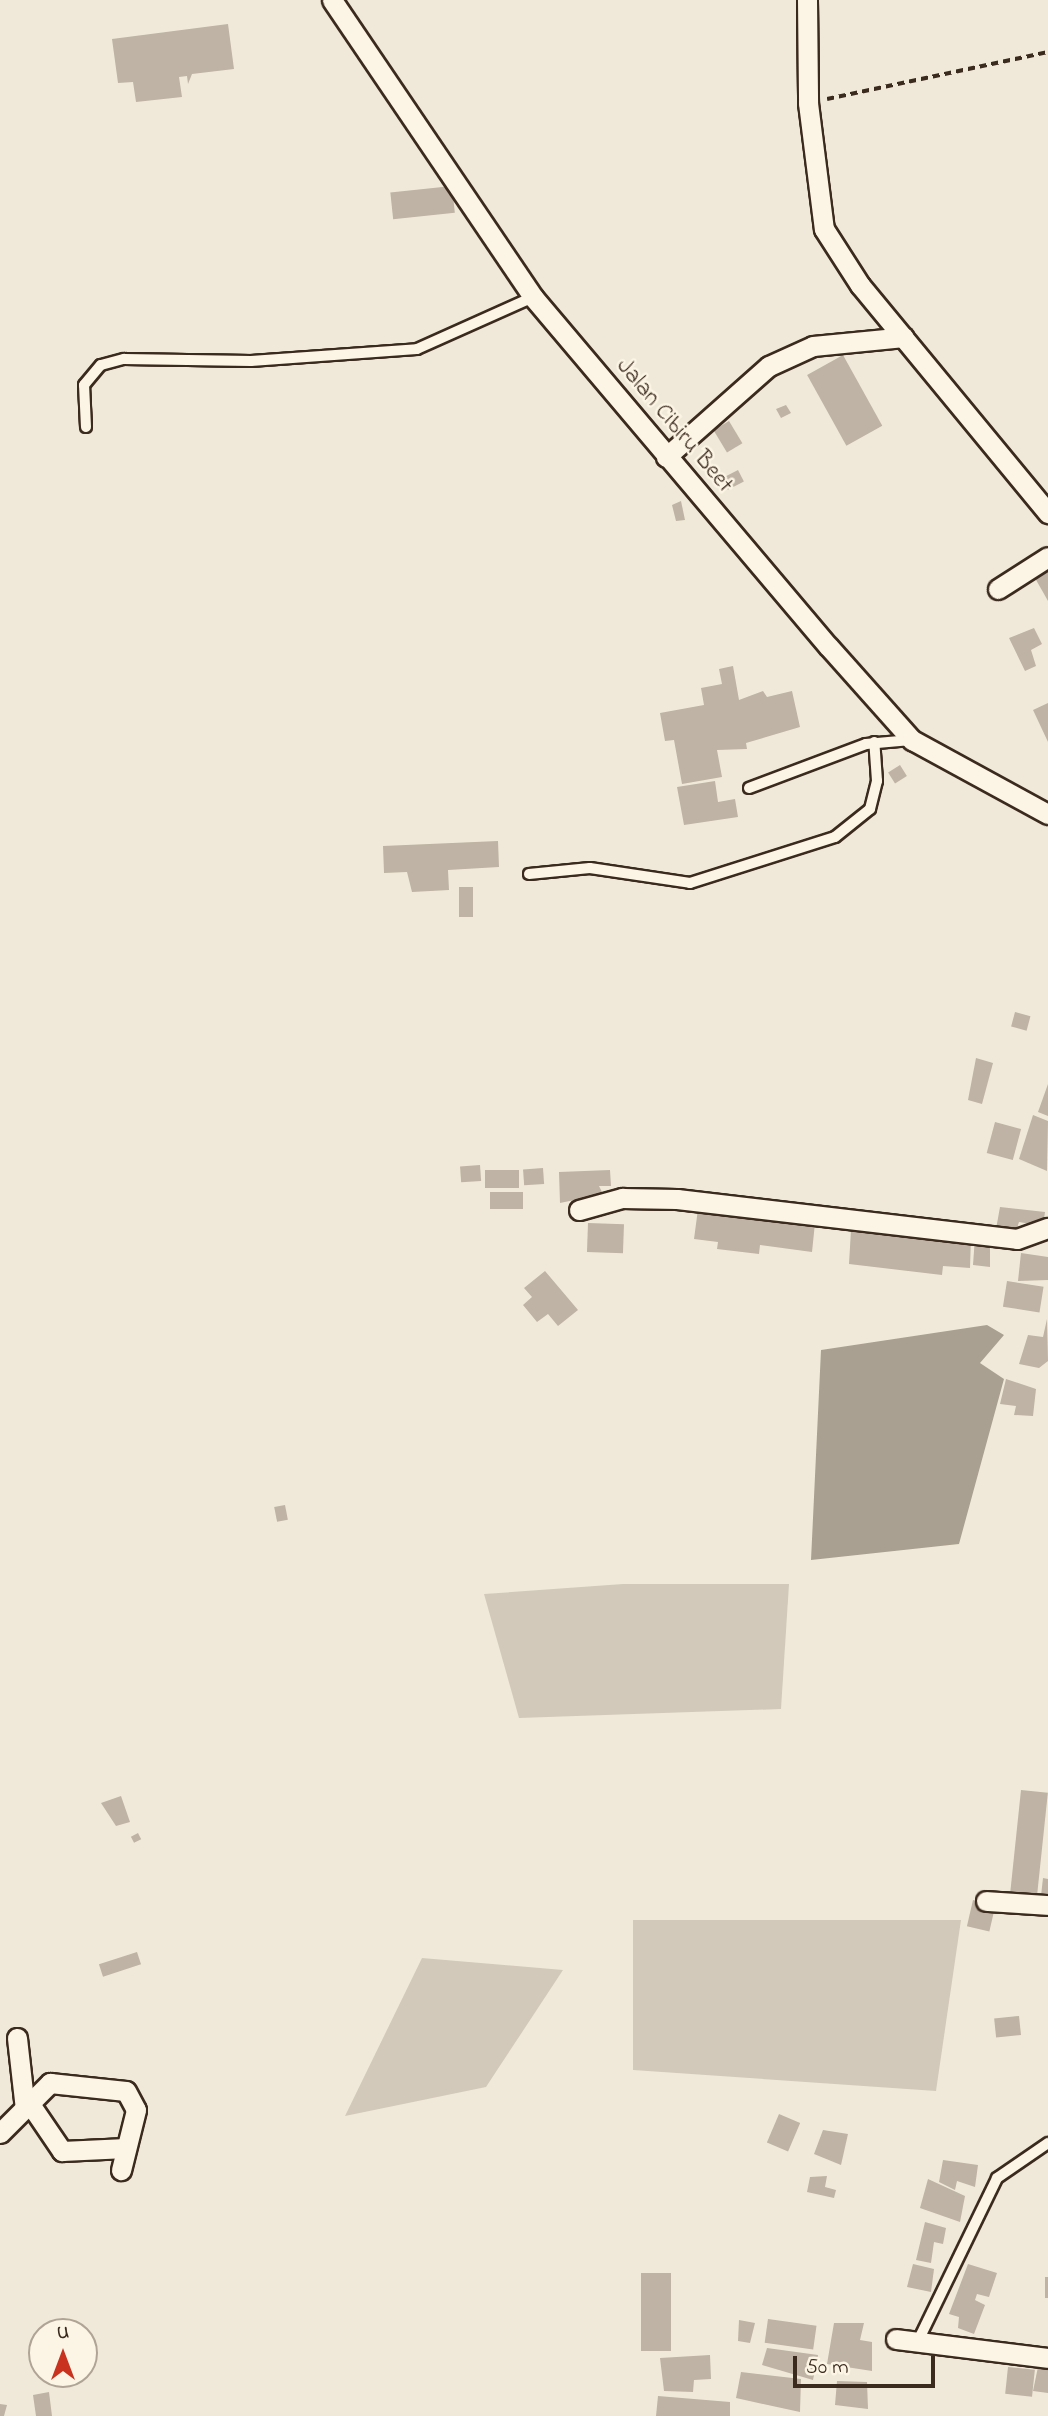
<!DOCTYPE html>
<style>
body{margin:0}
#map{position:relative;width:1048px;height:2416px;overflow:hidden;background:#f0e9d9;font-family:"Indie Flower",sans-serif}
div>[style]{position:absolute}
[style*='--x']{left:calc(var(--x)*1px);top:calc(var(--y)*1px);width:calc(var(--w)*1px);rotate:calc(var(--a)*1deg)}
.green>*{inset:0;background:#d2c9ba}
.water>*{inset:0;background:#aaa091}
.building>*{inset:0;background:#beb3a4;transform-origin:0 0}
.path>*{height:3.5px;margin-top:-1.75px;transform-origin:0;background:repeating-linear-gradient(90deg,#3b2a1e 0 7px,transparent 0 12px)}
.roads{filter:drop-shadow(2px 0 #3b2a1e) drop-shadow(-2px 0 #3b2a1e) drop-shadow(0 2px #3b2a1e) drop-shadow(0 -2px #3b2a1e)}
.service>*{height:10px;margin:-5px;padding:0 5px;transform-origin:5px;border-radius:5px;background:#fcf5e5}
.minor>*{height:19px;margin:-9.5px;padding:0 9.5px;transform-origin:9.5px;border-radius:9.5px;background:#fcf5e5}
span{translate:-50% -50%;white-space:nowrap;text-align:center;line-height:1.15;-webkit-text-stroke:5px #fcf5e5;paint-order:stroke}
.street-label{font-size:24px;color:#3b2a1e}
.north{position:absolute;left:28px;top:2318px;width:70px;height:70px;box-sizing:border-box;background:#fcf5e5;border:2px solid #afa495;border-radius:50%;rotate:0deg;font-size:19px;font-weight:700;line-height:28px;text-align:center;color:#3b2a1e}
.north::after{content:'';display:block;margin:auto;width:24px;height:32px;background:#c8321e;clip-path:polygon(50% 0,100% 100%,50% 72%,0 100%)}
.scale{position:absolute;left:793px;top:2356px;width:142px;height:32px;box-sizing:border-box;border:4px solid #3b2a1e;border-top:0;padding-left:9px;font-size:21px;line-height:24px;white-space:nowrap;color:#3b2a1e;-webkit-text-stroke:5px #fcf5e5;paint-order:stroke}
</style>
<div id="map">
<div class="green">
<div style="clip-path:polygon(623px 1584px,789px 1584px,781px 1709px,519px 1718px,484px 1594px)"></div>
<div style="clip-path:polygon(633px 1920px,961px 1920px,936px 2091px,633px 2070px)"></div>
<div style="clip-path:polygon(422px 1958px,563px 1970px,486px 2087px,345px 2116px)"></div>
</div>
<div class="water">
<div style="clip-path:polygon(987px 1325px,1004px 1335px,980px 1363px,1004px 1379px,959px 1544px,811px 1560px,821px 1350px)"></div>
</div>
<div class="building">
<div style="clip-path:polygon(228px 24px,234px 69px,192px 74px,188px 84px,187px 76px,179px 77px,182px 97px,136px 102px,133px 82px,118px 83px,112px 39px)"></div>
<div style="left:452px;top:186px;width:27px;height:62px;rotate:84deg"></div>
<div style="left:843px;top:355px;width:81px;height:41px;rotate:61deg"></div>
<div style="clip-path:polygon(786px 405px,791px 413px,781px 418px,776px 409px)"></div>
<div style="left:729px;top:421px;width:26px;height:18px;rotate:59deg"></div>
<div style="left:738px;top:470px;width:13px;height:18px;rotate:63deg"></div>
<div style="clip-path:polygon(681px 501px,685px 520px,676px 521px,672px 505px)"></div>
<div style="clip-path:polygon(1048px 570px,1048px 601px,1035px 578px)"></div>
<div style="clip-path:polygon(1034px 628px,1042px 644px,1031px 650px,1036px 666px,1025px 671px,1009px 638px)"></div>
<div style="clip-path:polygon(733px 666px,739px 700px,763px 691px,767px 697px,792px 691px,800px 727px,746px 743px,747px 749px,717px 750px,722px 777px,682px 784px,674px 740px,665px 741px,660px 713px,704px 705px,701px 688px,722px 684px,719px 669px)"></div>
<div style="clip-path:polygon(1048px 703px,1048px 742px,1033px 710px)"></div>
<div style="left:900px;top:765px;width:13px;height:14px;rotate:58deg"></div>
<div style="clip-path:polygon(715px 781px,718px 802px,735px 799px,738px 817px,684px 825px,677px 787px)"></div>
<div style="clip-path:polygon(498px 841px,499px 867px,448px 870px,449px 890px,412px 892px,407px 872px,384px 873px,383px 846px)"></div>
<div style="left:459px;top:887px;width:14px;height:30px"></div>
<div style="left:1015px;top:1012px;width:16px;height:15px;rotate:15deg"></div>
<div style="clip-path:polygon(976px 1058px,993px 1063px,982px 1104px,968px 1100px)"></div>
<div style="clip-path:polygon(1048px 1084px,1048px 1116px,1038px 1112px)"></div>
<div style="clip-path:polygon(1033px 1115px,1048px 1121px,1047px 1171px,1019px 1159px)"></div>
<div style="left:995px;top:1122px;width:27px;height:32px;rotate:15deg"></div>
<div style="left:480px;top:1165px;width:16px;height:20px;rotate:86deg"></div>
<div style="left:543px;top:1168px;width:16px;height:20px;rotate:86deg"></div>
<div style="left:485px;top:1170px;width:34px;height:18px"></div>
<div style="clip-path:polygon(610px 1170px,611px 1186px,599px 1186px,603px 1194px,560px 1203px,559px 1172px)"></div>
<div style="left:490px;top:1192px;width:33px;height:17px"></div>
<div style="clip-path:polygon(1000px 1207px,1045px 1212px,1043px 1226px,1019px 1222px,1015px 1234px,996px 1229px)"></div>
<div style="clip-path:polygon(698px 1209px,815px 1223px,812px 1252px,760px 1245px,759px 1254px,717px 1249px,718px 1242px,694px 1239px)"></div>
<div style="left:588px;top:1223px;width:36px;height:29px;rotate:2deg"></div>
<div style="clip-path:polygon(851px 1230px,971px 1237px,970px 1268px,943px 1266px,942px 1275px,849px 1264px)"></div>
<div style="clip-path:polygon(975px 1237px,990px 1237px,990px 1267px,973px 1265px)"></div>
<div style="clip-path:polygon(1021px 1253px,1048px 1257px,1048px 1280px,1018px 1281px)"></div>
<div style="clip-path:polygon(545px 1271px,578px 1310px,558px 1326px,548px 1314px,537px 1322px,523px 1305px,532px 1297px,524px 1288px)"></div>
<div style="left:1007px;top:1281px;width:37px;height:26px;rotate:9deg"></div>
<div style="clip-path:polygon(1047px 1319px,1048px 1361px,1039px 1368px,1019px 1364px,1028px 1335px,1043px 1337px)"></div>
<div style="clip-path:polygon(1006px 1379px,1036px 1389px,1033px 1416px,1014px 1415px,1016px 1406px,1000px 1404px)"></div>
<div style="left:285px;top:1505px;width:15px;height:11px;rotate:79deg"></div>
<div style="left:1021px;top:1790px;width:27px;height:102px;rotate:6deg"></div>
<div style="clip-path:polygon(121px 1796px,130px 1822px,116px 1826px,101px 1803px)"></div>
<div style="left:138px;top:1833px;width:7px;height:8px;rotate:63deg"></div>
<div style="clip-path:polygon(1043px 1878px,1048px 1879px,1048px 1896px,1041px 1896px)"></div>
<div style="left:973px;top:1900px;width:23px;height:27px;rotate:13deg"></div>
<div style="left:137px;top:1952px;width:13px;height:40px;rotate:72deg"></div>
<div style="left:1019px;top:2016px;width:19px;height:25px;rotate:84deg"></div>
<div style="left:779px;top:2114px;width:23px;height:31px;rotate:23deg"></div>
<div style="clip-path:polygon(823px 2130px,848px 2134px,841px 2165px,814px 2154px)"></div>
<div style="clip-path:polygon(943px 2160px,978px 2165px,975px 2187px,957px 2181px,955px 2190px,939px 2182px)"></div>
<div style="clip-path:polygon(827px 2176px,825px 2187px,836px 2190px,834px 2198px,807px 2192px,810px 2177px)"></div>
<div style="clip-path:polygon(928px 2179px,965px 2196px,960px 2222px,920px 2208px)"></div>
<div style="clip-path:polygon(925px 2222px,946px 2228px,943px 2244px,934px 2242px,931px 2263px,916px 2260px)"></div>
<div style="clip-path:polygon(913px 2264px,934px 2269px,931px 2292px,907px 2287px)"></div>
<div style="clip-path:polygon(968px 2264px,997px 2273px,989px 2297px,977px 2294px,975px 2300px,985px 2305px,974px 2334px,958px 2328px,959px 2317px,949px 2314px)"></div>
<div style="left:641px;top:2273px;width:30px;height:78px"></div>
<div style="left:1045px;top:2277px;width:3px;height:21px"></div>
<div style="left:768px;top:2319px;width:49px;height:24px;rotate:8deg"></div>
<div style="clip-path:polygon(739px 2320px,755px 2323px,750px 2343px,738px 2341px)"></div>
<div style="clip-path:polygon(834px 2323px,864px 2323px,860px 2340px,872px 2342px,872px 2371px,827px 2364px)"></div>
<div style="clip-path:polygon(767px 2348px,818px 2355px,813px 2380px,762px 2365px)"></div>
<div style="clip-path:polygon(710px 2355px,711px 2379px,694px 2380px,693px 2392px,664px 2391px,660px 2358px)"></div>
<div style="left:1008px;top:2367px;width:27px;height:27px;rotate:6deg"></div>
<div style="clip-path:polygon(1038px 2367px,1048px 2367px,1048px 2393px,1033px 2391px)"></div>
<div style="clip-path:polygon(741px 2372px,801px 2379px,800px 2412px,736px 2398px)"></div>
<div style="clip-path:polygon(837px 2381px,867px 2382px,868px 2409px,835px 2405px)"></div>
<div style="clip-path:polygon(49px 2392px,52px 2416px,36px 2416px,33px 2395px)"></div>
<div style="clip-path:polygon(658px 2396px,730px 2402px,730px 2416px,656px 2416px)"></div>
<div style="clip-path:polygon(0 2404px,7px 2405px,4px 2416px,0 2416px)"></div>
</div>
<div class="path">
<div style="--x:827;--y:99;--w:226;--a:-12"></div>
</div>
<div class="roads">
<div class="service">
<div style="--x:86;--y:427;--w:42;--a:-92.7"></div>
<div style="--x:84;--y:385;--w:26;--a:-50"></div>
<div style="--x:101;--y:365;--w:24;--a:-15"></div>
<div style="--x:124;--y:359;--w:127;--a:0.9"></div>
<div style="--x:251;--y:361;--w:166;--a:-4.1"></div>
<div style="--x:417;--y:349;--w:127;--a:-24.1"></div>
<div style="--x:749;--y:788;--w:125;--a:-20.6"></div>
<div style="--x:866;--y:744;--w:45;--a:-5.1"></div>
<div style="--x:529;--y:874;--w:61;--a:-5.6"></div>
<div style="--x:590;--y:868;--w:101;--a:8.5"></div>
<div style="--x:690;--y:883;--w:152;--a:-17.6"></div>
<div style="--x:835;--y:837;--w:45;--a:-38.7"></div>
<div style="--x:870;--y:809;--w:29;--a:-76"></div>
<div style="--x:877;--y:781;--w:39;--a:-94"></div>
<div style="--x:918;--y:2341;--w:181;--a:-64.1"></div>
<div style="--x:997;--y:2178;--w:62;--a:-34.5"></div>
</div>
<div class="minor">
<div style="--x:332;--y:0;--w:359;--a:55.9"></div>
<div style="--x:533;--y:297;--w:458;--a:49.8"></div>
<div style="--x:829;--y:647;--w:125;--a:48.3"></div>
<div style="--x:912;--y:740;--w:155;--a:28.6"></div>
<div style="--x:807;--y:0;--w:103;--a:89.4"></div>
<div style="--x:808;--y:103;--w:127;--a:82.8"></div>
<div style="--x:824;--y:229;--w:67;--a:57.3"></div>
<div style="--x:860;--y:285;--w:296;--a:50.5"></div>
<div style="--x:666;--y:457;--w:137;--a:-41.5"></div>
<div style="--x:769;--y:366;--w:48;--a:-24.4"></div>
<div style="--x:813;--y:346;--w:91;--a:-5.6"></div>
<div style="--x:998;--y:589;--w:59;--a:-32.6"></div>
<div style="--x:579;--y:1210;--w:45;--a:-15.6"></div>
<div style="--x:622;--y:1198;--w:55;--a:1"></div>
<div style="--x:677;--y:1199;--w:342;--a:6.7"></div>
<div style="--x:1017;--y:1239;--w:33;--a:-20"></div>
<div style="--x:986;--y:1901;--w:62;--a:3.7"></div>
<div style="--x:17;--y:2038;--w:71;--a:83.6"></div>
<div style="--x:30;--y:2104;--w:57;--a:55.8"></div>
<div style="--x:62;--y:2151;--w:64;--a:-2.7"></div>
<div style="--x:0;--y:2133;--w:71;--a:-45"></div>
<div style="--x:50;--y:2083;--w:76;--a:6"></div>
<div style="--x:126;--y:2091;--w:21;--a:62"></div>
<div style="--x:136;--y:2110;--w:62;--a:104"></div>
<div style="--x:896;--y:2339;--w:153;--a:7.1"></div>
</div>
</div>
<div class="street-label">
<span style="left:674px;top:426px;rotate:50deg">Jalan Cibiru Beet</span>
</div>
<div class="north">U</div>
<div class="scale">50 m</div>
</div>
